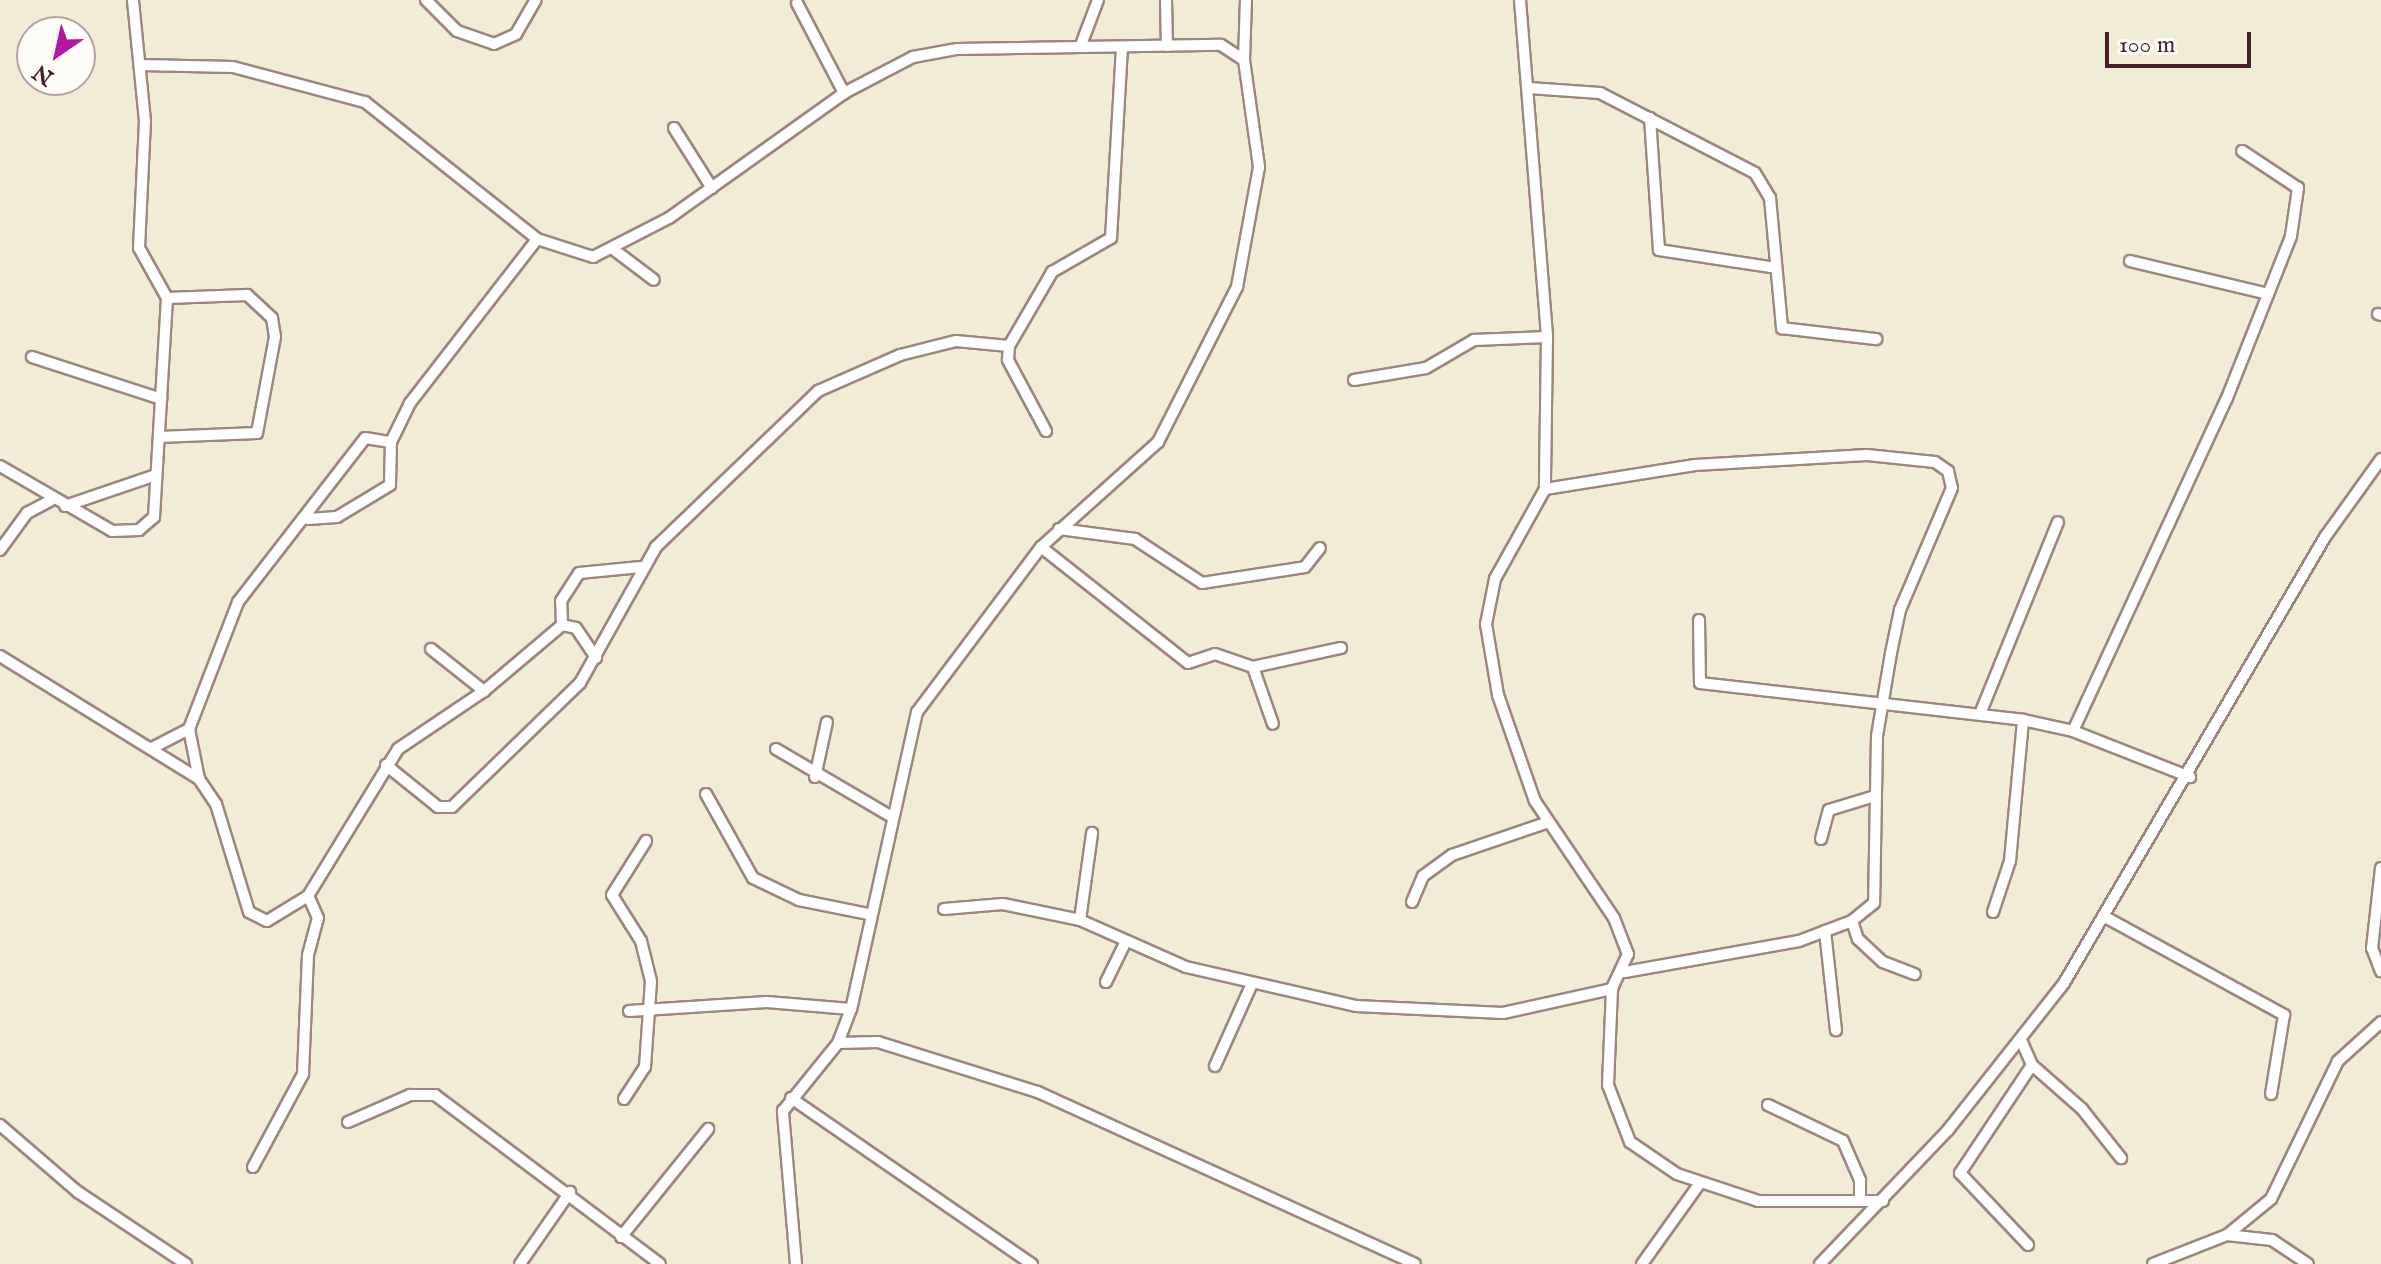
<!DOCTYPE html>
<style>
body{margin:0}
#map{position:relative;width:2381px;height:1264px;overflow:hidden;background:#f1ecd5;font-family:"IM FELL English",serif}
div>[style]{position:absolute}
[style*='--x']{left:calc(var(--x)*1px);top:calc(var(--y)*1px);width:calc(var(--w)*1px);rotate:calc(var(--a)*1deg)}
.roads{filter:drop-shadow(2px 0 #9e8680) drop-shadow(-2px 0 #9e8680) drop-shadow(0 2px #9e8680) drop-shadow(0 -2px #9e8680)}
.minor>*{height:10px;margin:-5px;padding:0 5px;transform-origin:5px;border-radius:5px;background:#fff}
span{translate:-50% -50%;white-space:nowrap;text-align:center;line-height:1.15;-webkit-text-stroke:8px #fdfcf7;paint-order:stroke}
.north{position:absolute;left:16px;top:16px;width:80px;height:80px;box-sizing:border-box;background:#fdfcf7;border:2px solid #b5a4a5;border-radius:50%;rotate:214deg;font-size:22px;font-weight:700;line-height:32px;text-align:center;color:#4a1f2b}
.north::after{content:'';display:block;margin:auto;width:28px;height:36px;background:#b5179e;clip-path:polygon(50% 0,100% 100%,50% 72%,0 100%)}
.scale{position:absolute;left:2105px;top:32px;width:146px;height:36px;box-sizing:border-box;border:4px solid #4a1f2b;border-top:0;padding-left:10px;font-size:24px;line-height:28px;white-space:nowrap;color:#4a1f2b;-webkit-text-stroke:6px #fdfcf7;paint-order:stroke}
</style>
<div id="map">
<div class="roads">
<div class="minor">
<div style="--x:426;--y:0;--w:44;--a:45"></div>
<div style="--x:457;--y:31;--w:39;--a:19"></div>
<div style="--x:494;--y:44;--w:24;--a:-24"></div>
<div style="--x:516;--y:34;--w:39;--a:-60"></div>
<div style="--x:1166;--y:0;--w:46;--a:88.8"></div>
<div style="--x:1520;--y:0;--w:338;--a:85.4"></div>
<div style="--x:1547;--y:337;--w:152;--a:90.8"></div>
<div style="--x:1545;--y:489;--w:103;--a:119.1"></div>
<div style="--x:1495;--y:579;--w:46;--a:101.3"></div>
<div style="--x:1486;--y:624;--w:72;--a:80.4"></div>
<div style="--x:1498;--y:695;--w:112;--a:70.8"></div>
<div style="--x:1535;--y:801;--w:141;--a:56"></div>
<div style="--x:1614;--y:918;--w:39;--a:69"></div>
<div style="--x:1628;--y:954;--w:38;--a:115"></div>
<div style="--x:1612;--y:989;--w:96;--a:92.4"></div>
<div style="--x:1608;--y:1085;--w:61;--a:68.9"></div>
<div style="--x:1630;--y:1142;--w:57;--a:34.2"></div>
<div style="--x:1677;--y:1174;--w:85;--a:18.4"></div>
<div style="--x:1758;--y:1201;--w:125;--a:0"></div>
<div style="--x:797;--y:3;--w:102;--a:62.4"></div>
<div style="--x:1081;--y:45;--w:48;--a:-69.3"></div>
<div style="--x:1244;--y:60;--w:60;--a:-88.1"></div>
<div style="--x:141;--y:65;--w:92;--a:1.2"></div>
<div style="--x:233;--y:67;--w:137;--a:14.9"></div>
<div style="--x:365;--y:102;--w:220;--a:38.5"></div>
<div style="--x:537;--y:239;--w:59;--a:17.8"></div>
<div style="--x:593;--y:257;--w:85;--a:-27.2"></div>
<div style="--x:669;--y:218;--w:215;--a:-35.5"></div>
<div style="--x:844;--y:93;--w:78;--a:-27.6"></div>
<div style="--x:913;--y:57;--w:45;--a:-10.3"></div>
<div style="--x:957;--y:49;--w:264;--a:-0.9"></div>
<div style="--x:1221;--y:45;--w:27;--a:33"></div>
<div style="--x:1244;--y:60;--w:108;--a:82"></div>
<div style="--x:1259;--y:167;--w:122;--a:100.4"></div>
<div style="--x:1237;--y:287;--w:174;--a:117"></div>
<div style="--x:1158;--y:442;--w:157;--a:138.1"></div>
<div style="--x:1041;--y:547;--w:206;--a:126.9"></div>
<div style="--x:917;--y:712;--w:304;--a:102.5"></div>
<div style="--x:851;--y:1009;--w:36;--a:111"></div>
<div style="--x:1529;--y:88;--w:71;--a:4"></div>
<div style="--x:1600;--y:93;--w:174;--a:27.3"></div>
<div style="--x:1755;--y:173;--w:29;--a:59"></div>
<div style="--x:1770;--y:198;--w:131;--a:84.7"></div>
<div style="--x:1782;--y:328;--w:95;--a:6.7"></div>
<div style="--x:1650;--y:118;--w:132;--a:86.1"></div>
<div style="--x:1659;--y:250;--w:118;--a:8.7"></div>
<div style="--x:674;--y:128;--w:71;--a:57.7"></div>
<div style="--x:613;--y:249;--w:51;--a:37.1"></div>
<div style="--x:2130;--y:261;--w:142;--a:13.4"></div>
<div style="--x:2378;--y:314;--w:3;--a:18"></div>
<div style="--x:32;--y:357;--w:136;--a:18"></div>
<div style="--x:1354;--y:380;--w:73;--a:-9.5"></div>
<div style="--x:1426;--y:368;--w:56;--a:-30.3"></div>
<div style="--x:1474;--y:340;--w:73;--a:-2.4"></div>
<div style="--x:1046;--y:431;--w:81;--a:-118.2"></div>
<div style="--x:1008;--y:360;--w:14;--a:-86"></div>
<div style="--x:1009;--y:346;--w:86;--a:-59.8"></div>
<div style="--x:1052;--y:272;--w:68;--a:-30"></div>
<div style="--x:1111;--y:238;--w:191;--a:-86.7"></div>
<div style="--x:159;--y:437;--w:98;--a:-2.3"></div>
<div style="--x:257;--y:433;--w:98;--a:-79.4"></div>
<div style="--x:275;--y:337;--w:19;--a:-99"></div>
<div style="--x:272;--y:318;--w:34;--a:-137"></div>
<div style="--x:247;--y:295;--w:80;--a:177.9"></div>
<div style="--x:0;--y:466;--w:129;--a:30.1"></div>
<div style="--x:112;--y:531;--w:27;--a:-2"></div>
<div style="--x:139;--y:530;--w:20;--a:-41"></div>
<div style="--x:154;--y:517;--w:219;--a:-86.6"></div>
<div style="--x:167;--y:298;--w:57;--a:-119.2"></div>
<div style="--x:139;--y:248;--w:127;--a:-87.3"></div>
<div style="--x:145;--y:121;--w:122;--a:-95.7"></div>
<div style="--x:1545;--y:489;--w:152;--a:-9.1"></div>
<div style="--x:1695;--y:465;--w:172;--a:-3.3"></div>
<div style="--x:1867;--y:455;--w:68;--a:5.9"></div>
<div style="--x:1935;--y:462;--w:16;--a:35"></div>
<div style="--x:1948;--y:471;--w:17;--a:77"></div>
<div style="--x:1952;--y:488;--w:133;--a:113.1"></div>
<div style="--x:1900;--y:610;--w:44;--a:101.8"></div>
<div style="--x:1891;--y:653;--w:84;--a:99.6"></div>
<div style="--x:1877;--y:736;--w:167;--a:91"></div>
<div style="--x:1874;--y:903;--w:28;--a:141"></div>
<div style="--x:1852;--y:921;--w:57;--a:159.3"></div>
<div style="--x:1799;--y:941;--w:177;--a:169.9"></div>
<div style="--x:65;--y:506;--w:96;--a:-18.8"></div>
<div style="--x:308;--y:519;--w:29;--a:-4"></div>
<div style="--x:337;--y:517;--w:62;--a:-31.1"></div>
<div style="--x:390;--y:485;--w:43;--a:-88.7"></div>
<div style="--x:391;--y:442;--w:43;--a:-64"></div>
<div style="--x:410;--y:403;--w:207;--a:-52.2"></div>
<div style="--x:1059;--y:529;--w:77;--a:7.5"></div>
<div style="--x:1135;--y:539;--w:80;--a:33.3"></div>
<div style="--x:1202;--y:583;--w:104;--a:-8.8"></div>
<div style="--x:1305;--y:567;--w:24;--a:-52"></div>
<div style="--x:1041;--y:547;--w:187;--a:38.3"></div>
<div style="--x:1188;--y:663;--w:28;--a:-18"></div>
<div style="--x:1215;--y:654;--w:40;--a:18.9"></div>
<div style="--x:1253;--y:667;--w:90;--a:-12.2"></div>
<div style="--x:0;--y:550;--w:46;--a:-53.9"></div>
<div style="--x:27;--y:513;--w:27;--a:-28"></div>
<div style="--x:1699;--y:620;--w:63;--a:89.1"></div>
<div style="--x:1700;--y:683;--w:325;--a:6.5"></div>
<div style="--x:2023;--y:720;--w:51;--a:12.4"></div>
<div style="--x:2073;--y:731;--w:126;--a:21.5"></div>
<div style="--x:562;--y:625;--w:24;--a:-92"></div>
<div style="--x:561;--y:601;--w:33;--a:-57"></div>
<div style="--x:579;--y:573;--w:62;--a:-5.5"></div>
<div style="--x:431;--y:649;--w:68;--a:38.4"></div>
<div style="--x:0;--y:656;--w:234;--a:31.7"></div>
<div style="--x:199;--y:779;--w:30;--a:56"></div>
<div style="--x:216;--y:804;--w:113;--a:73"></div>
<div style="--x:249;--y:912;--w:20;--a:27"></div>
<div style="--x:267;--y:921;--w:48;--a:-31.4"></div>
<div style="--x:308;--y:896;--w:172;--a:-58.5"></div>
<div style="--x:398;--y:749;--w:104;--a:-34"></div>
<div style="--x:484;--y:691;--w:102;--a:-40.2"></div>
<div style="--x:562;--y:625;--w:14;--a:12"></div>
<div style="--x:576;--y:628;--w:36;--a:56"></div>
<div style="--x:1253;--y:667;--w:60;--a:70.7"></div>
<div style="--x:1980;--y:714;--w:207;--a:-67.9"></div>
<div style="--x:2073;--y:731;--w:367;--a:-65.2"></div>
<div style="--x:2227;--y:398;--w:174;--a:-68.4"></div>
<div style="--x:2291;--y:236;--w:49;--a:-81.7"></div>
<div style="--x:2298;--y:188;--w:67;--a:-146.5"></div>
<div style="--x:152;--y:748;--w:42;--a:-27.2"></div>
<div style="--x:776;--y:749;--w:132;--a:30.4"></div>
<div style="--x:386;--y:765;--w:67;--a:38.9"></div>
<div style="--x:438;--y:807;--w:14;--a:0"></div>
<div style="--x:452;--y:807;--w:178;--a:-44.1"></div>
<div style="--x:580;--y:683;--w:156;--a:-60.8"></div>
<div style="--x:656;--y:547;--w:225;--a:-43.9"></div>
<div style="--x:818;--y:391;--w:90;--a:-23.7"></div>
<div style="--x:900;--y:355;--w:58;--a:-14"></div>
<div style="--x:956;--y:341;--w:53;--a:5.4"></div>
<div style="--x:815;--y:777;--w:56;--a:-77.7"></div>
<div style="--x:199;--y:779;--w:51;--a:-101.3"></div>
<div style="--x:189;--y:729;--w:136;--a:-68.9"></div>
<div style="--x:238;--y:602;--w:207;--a:-52.2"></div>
<div style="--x:365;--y:438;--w:26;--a:9"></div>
<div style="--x:706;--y:794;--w:96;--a:60.8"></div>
<div style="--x:753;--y:878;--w:51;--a:25.6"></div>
<div style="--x:799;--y:900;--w:70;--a:11.5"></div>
<div style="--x:1821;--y:839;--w:30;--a:-75"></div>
<div style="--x:1829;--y:810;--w:48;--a:-16.9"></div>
<div style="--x:2381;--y:868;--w:81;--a:96.4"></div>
<div style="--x:2372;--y:948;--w:25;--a:69"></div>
<div style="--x:1412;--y:902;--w:28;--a:-67"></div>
<div style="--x:1423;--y:876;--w:36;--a:-36"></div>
<div style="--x:1452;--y:855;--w:99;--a:-18.8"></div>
<div style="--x:944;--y:909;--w:59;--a:-4.8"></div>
<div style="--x:1003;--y:904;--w:79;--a:11.7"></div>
<div style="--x:1080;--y:920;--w:116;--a:23.9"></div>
<div style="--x:1186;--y:967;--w:174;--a:12.9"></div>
<div style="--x:1356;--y:1006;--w:147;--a:2.7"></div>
<div style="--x:1503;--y:1013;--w:112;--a:-12.4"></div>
<div style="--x:1993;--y:912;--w:54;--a:-71.6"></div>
<div style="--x:2010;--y:861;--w:142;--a:-84.7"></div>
<div style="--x:2107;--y:918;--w:202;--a:28.7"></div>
<div style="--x:2284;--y:1015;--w:80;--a:99.3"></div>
<div style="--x:1080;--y:920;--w:88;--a:-82.1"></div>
<div style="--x:1852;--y:921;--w:19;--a:72"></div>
<div style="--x:1858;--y:939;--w:34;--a:43"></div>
<div style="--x:1883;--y:962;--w:34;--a:21"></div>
<div style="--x:1825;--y:931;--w:100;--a:83.7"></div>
<div style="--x:1106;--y:982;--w:43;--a:-64"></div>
<div style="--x:629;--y:1011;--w:138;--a:-3.7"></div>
<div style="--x:767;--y:1002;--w:84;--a:4.8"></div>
<div style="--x:2021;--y:1040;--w:27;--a:66"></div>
<div style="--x:2032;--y:1065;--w:130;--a:123.7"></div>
<div style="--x:1960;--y:1173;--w:99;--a:46.6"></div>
<div style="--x:2032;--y:1065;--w:67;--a:41.3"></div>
<div style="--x:2082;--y:1109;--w:63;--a:51.5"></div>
<div style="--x:1215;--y:1066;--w:88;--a:-65.8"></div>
<div style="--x:791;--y:1098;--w:293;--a:34.6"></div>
<div style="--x:624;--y:1099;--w:38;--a:-57"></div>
<div style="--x:645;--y:1067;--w:86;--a:-86"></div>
<div style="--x:651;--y:981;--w:41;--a:-104"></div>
<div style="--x:641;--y:941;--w:54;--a:-122.2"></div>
<div style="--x:612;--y:895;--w:64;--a:-57.8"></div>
<div style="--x:1768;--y:1105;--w:83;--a:25.6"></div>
<div style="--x:1843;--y:1141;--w:43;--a:66.4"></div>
<div style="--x:1860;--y:1180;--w:21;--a:90"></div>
<div style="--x:348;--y:1122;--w:68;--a:-23.5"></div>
<div style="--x:410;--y:1095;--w:25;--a:0"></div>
<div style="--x:435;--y:1095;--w:281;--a:36.9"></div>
<div style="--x:0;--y:1125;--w:103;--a:40.7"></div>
<div style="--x:78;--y:1192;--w:130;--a:33.7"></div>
<div style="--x:253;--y:1167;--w:106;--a:-61.7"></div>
<div style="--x:303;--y:1074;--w:119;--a:-87.6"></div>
<div style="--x:308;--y:955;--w:38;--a:-75"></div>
<div style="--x:318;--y:918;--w:24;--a:-114"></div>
<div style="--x:2227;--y:1235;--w:57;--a:-39.3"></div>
<div style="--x:2271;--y:1199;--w:153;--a:-64.1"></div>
<div style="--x:2338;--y:1061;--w:58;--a:-42.2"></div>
<div style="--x:621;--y:1237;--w:139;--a:-51.1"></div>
<div style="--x:520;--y:1264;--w:88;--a:-55.2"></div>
<div style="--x:796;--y:1264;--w:154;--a:-94.9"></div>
<div style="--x:783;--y:1111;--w:87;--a:-51"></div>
<div style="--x:838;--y:1043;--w:40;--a:-1.4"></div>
<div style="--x:878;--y:1042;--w:168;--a:17.4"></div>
<div style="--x:1038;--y:1092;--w:414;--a:24.5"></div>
<div style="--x:1642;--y:1264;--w:100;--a:-54.4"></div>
<div style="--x:1820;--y:1264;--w:185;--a:-46.3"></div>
<div style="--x:1948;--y:1130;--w:187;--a:-51.7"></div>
<div style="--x:2064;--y:983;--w:517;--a:-59.66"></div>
<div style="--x:2325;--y:537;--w:96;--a:-54.3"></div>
<div style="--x:2153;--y:1264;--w:79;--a:-21.4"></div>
<div style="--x:2227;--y:1235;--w:45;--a:6.3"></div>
<div style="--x:2272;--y:1240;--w:43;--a:33.7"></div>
</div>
</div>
<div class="north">N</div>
<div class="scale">100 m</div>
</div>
